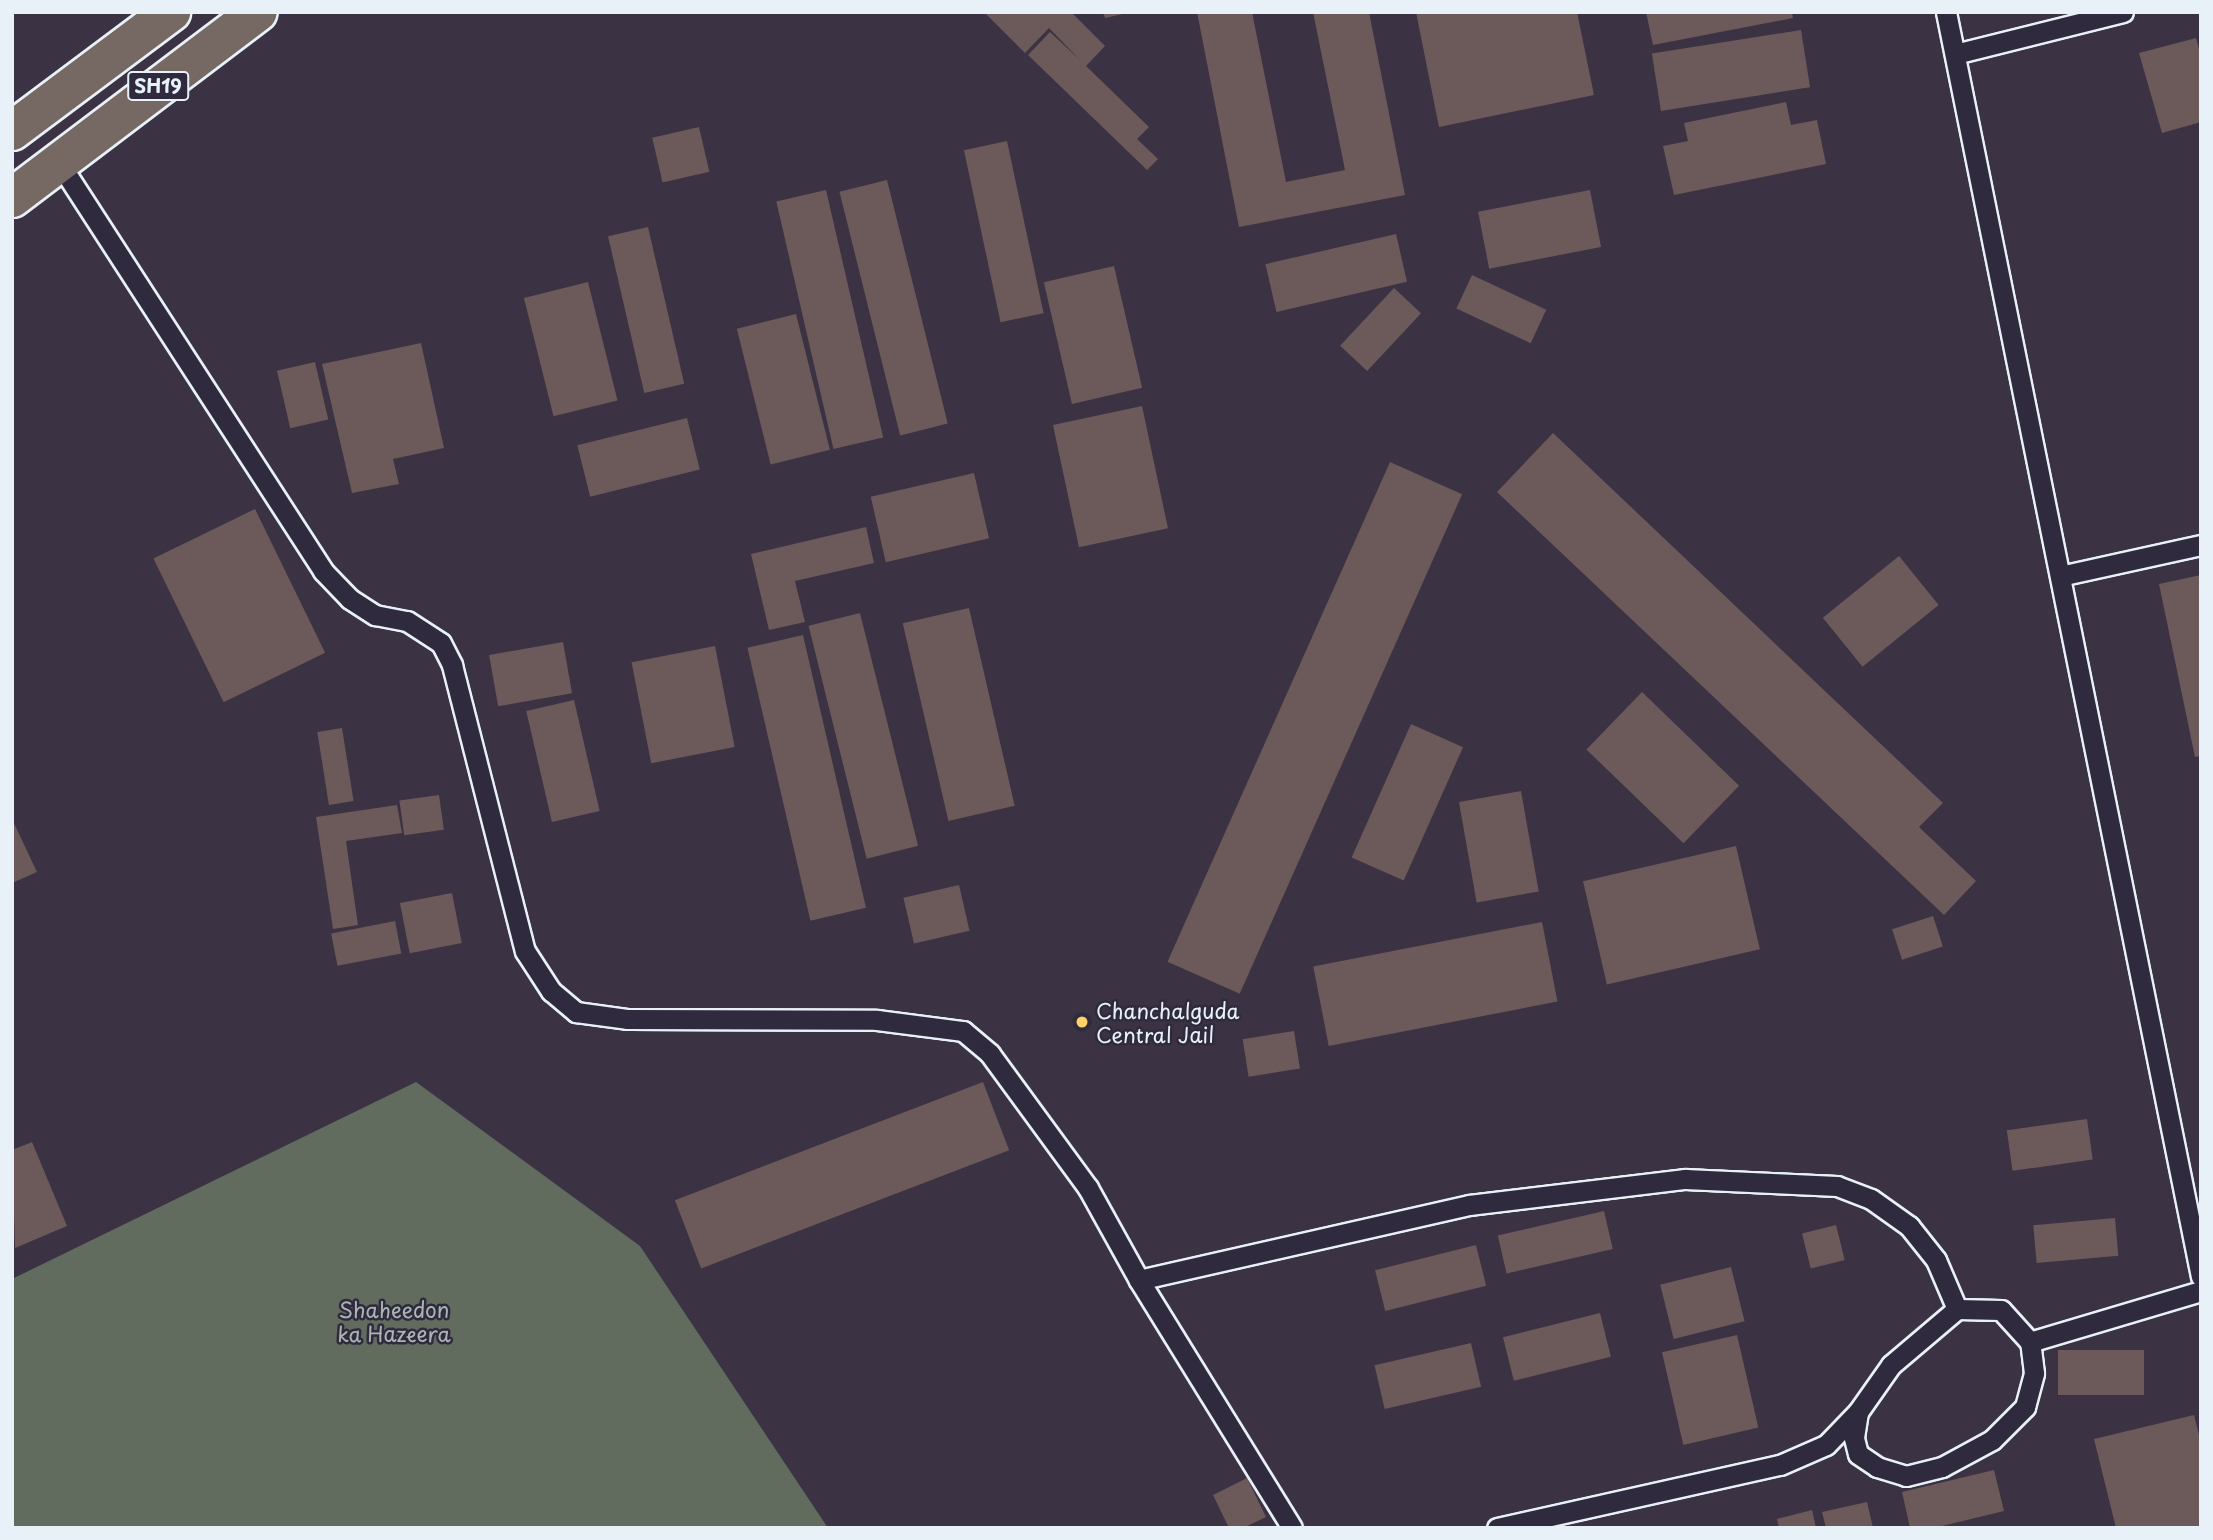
<!DOCTYPE html>
<style>
body{margin:0}
#map{position:relative;width:2213px;height:1540px;overflow:hidden;background:#3b3343;font-family:"Playpen Sans",sans-serif}
div>[style]{position:absolute}
[style*='--x']{left:calc(var(--x)*1px);top:calc(var(--y)*1px);width:calc(var(--w)*1px);rotate:calc(var(--a)*1deg)}
.green>*{inset:0;background:#616b5e}
.building>*{inset:0;background:#6c5959;transform-origin:0 0}
.roads{filter:drop-shadow(2px 0 #e8f1f8) drop-shadow(-2px 0 #e8f1f8) drop-shadow(0 2px #e8f1f8) drop-shadow(0 -2px #e8f1f8)}
.lane>*{height:19px;margin:-9.5px;padding:0 9.5px;transform-origin:9.5px;border-radius:9.5px;background:#2f2a3d}
.primary>*{height:38px;margin:-19px;padding:0 19px;transform-origin:19px;border-radius:19px;background:#766964}
.dots>*{width:19px;height:19px;translate:-50% -50%;box-sizing:border-box;border:4px solid #2f2a3d;border-radius:50%}
span{translate:-50% -50%;white-space:nowrap;text-align:center;line-height:1.15;-webkit-text-stroke:5px #2f2a3d;paint-order:stroke}
.shield-label span{padding:2px 5px;background:#2f2a3d;border:2px solid;border-radius:5px;-webkit-text-stroke-width:0}
.shield-label{font-size:19px;color:#e8f1f8;font-weight:700}
.poi-label{font-size:21px;color:#e8f1f8}
.left{translate:0 -50%;text-align:left}
.park-label{font-size:21px;color:#abb5b3}
.frame{position:absolute;inset:0;border:14px solid #e8f1f8;pointer-events:none}
</style>
<div id="map">
<div class="green">
<div style="clip-path:polygon(416px 1082px,640px 1246px,828px 1528px,12px 1528px,12px 1279px)"></div>
</div>
<div class="building">
<div style="clip-path:polygon(984px 12px,1071px 12px,1105px 46px,1086px 66px,1149px 127px,1137px 139px,1158px 159px,1147px 170px,1028px 55px,1050px 32px,1080px 60px,1049px 28px,1025px 53px)"></div>
<div style="clip-path:polygon(1103px 12px,1127px 12px,1127px 13px,1105px 18px)"></div>
<div style="clip-path:polygon(1197px 12px,1252px 12px,1286px 182px,1345px 170px,1313px 12px,1369px 12px,1405px 195px,1239px 227px)"></div>
<div style="clip-path:polygon(1416px 12px,1577px 12px,1594px 95px,1439px 127px)"></div>
<div style="clip-path:polygon(1646px 12px,1792px 12px,1793px 18px,1653px 45px)"></div>
<div style="left:1801px;top:30px;width:58px;height:151px;rotate:81deg"></div>
<div style="clip-path:polygon(2196px 38px,2201px 56px,2201px 122px,2162px 133px,2139px 53px)"></div>
<div style="clip-path:polygon(1786px 102px,1791px 125px,1817px 120px,1826px 164px,1674px 195px,1663px 146px,1688px 141px,1684px 123px)"></div>
<div style="left:699px;top:127px;width:46px;height:48px;rotate:77deg"></div>
<div style="left:1007px;top:141px;width:176px;height:44px;rotate:78deg"></div>
<div style="left:887px;top:180px;width:251px;height:49px;rotate:76deg"></div>
<div style="left:826px;top:190px;width:254px;height:51px;rotate:77deg"></div>
<div style="left:1590px;top:190px;width:58px;height:114px;rotate:79deg"></div>
<div style="left:648px;top:227px;width:161px;height:41px;rotate:77deg"></div>
<div style="left:1396px;top:234px;width:49px;height:134px;rotate:77deg"></div>
<div style="left:1114px;top:266px;width:125px;height:72px;rotate:77deg"></div>
<div style="left:1472px;top:275px;width:82px;height:37px;rotate:25deg"></div>
<div style="left:588px;top:282px;width:122px;height:66px;rotate:76deg"></div>
<div style="left:1394px;top:288px;width:37px;height:79px;rotate:43deg"></div>
<div style="left:796px;top:314px;width:140px;height:61px;rotate:76deg"></div>
<div style="clip-path:polygon(421px 343px,444px 448px,393px 459px,399px 484px,352px 493px,322px 364px)"></div>
<div style="left:315px;top:362px;width:59px;height:39px;rotate:77deg"></div>
<div style="left:1142px;top:406px;width:125px;height:91px;rotate:78deg"></div>
<div style="left:687px;top:418px;width:53px;height:113px;rotate:76deg"></div>
<div style="clip-path:polygon(1553px 433px,1943px 803px,1919px 827px,1976px 881px,1944px 915px,1497px 492px)"></div>
<div style="left:1390px;top:462px;width:79px;height:547px;rotate:24deg"></div>
<div style="left:974px;top:473px;width:67px;height:106px;rotate:77deg"></div>
<div style="left:255px;top:509px;width:160px;height:113px;rotate:64deg"></div>
<div style="clip-path:polygon(866px 527px,874px 563px,795px 581px,805px 622px,769px 630px,751px 554px)"></div>
<div style="left:1899px;top:556px;width:63px;height:98px;rotate:51deg"></div>
<div style="clip-path:polygon(2201px 575px,2201px 756px,2195px 757px,2159px 584px)"></div>
<div style="left:969px;top:608px;width:203px;height:68px;rotate:77deg"></div>
<div style="left:860px;top:613px;width:240px;height:53px;rotate:76deg"></div>
<div style="left:803px;top:635px;width:280px;height:57px;rotate:77deg"></div>
<div style="left:563px;top:642px;width:52px;height:75px;rotate:80deg"></div>
<div style="left:715px;top:646px;width:103px;height:85px;rotate:79deg"></div>
<div style="left:1642px;top:692px;width:135px;height:80px;rotate:44deg"></div>
<div style="left:574px;top:700px;width:114px;height:49px;rotate:77deg"></div>
<div style="left:1411px;top:724px;width:57px;height:146px;rotate:24deg"></div>
<div style="left:342px;top:728px;width:74px;height:25px;rotate:81deg"></div>
<div style="left:1521px;top:791px;width:102px;height:63px;rotate:80deg"></div>
<div style="left:439px;top:795px;width:35px;height:40px;rotate:82deg"></div>
<div style="clip-path:polygon(397px 805px,402px 833px,346px 841px,358px 925px,333px 929px,316px 817px)"></div>
<div style="clip-path:polygon(12px 819px,37px 872px,12px 883px)"></div>
<div style="left:1736px;top:846px;width:106px;height:157px;rotate:77deg"></div>
<div style="left:959px;top:885px;width:47px;height:57px;rotate:77deg"></div>
<div style="left:452px;top:893px;width:51px;height:53px;rotate:79deg"></div>
<div style="left:1933px;top:916px;width:32px;height:43px;rotate:72deg"></div>
<div style="left:395px;top:921px;width:33px;height:65px;rotate:79deg"></div>
<div style="left:1542px;top:922px;width:81px;height:233px;rotate:79deg"></div>
<div style="left:1294px;top:1031px;width:38px;height:52px;rotate:81deg"></div>
<div style="left:983px;top:1082px;width:73px;height:330px;rotate:69deg"></div>
<div style="left:2087px;top:1119px;width:41px;height:81px;rotate:82deg"></div>
<div style="clip-path:polygon(32px 1142px,67px 1226px,15px 1248px,12px 1150px)"></div>
<div style="left:1604px;top:1211px;width:39px;height:109px;rotate:77deg"></div>
<div style="left:2115px;top:1218px;width:38px;height:82px;rotate:85deg"></div>
<div style="left:1836px;top:1225px;width:36px;height:35px;rotate:76deg"></div>
<div style="left:1476px;top:1245px;width:42px;height:104px;rotate:76deg"></div>
<div style="left:1731px;top:1267px;width:56px;height:73px;rotate:76deg"></div>
<div style="left:1600px;top:1313px;width:45px;height:100px;rotate:76deg"></div>
<div style="left:1737px;top:1335px;width:95px;height:77px;rotate:77deg"></div>
<div style="left:1471px;top:1343px;width:45px;height:99px;rotate:77deg"></div>
<div style="left:2058px;top:1350px;width:86px;height:45px"></div>
<div style="clip-path:polygon(2194px 1415px,2201px 1443px,2201px 1528px,2116px 1528px,2094px 1439px)"></div>
<div style="clip-path:polygon(1994px 1470px,2004px 1511px,1934px 1528px,1910px 1528px,1902px 1492px)"></div>
<div style="clip-path:polygon(1247px 1478px,1266px 1517px,1243px 1528px,1229px 1528px,1213px 1495px)"></div>
<div style="clip-path:polygon(1867px 1502px,1873px 1528px,1826px 1528px,1822px 1512px)"></div>
<div style="clip-path:polygon(1812px 1510px,1816px 1528px,1779px 1528px,1777px 1519px)"></div>
</div>
<div class="roads">
<div class="lane">
<div style="--x:1946;--y:12;--w:1290;--a:78.6"></div>
<div style="--x:1955;--y:54;--w:173;--a:-14"></div>
<div style="--x:58;--y:161;--w:488;--a:57.1"></div>
<div style="--x:323;--y:571;--w:39;--a:46"></div>
<div style="--x:350;--y:599;--w:30;--a:33"></div>
<div style="--x:375;--y:615;--w:33;--a:11"></div>
<div style="--x:407;--y:621;--w:40;--a:32.9"></div>
<div style="--x:441;--y:643;--w:25;--a:63"></div>
<div style="--x:452;--y:665;--w:295;--a:75.7"></div>
<div style="--x:525;--y:951;--w:48;--a:57"></div>
<div style="--x:551;--y:991;--w:33;--a:40"></div>
<div style="--x:576;--y:1012;--w:51;--a:7.8"></div>
<div style="--x:627;--y:1019;--w:250;--a:0.2"></div>
<div style="--x:877;--y:1020;--w:87;--a:7.3"></div>
<div style="--x:963;--y:1031;--w:35;--a:40"></div>
<div style="--x:990;--y:1054;--w:166;--a:53.8"></div>
<div style="--x:1088;--y:1188;--w:105;--a:61"></div>
<div style="--x:1139;--y:1280;--w:291;--a:58.3"></div>
<div style="--x:2060;--y:576;--w:144;--a:-12.4"></div>
<div style="--x:1139;--y:1280;--w:338;--a:-12.8"></div>
<div style="--x:1469;--y:1205;--w:218;--a:-6.9"></div>
<div style="--x:1685;--y:1179;--w:152;--a:2.6"></div>
<div style="--x:1837;--y:1186;--w:36;--a:21"></div>
<div style="--x:1871;--y:1199;--w:47;--a:35.4"></div>
<div style="--x:1909;--y:1226;--w:43;--a:51.5"></div>
<div style="--x:1936;--y:1260;--w:53;--a:66.8"></div>
<div style="--x:1858;--y:1412;--w:26;--a:99"></div>
<div style="--x:1854;--y:1438;--w:16;--a:76"></div>
<div style="--x:1858;--y:1454;--w:23;--a:34"></div>
<div style="--x:1877;--y:1467;--w:30;--a:17"></div>
<div style="--x:1906;--y:1476;--w:37;--a:-14"></div>
<div style="--x:1942;--y:1467;--w:57;--a:-28.4"></div>
<div style="--x:1992;--y:1440;--w:47;--a:-45"></div>
<div style="--x:2025;--y:1407;--w:35;--a:-75"></div>
<div style="--x:2034;--y:1373;--w:31;--a:-97"></div>
<div style="--x:1497;--y:1528;--w:290;--a:-12.6"></div>
<div style="--x:1780;--y:1465;--w:50;--a:-23.5"></div>
<div style="--x:1826;--y:1445;--w:46;--a:-45.9"></div>
<div style="--x:1858;--y:1412;--w:57;--a:-54.9"></div>
<div style="--x:1891;--y:1365;--w:87;--a:-40.3"></div>
<div style="--x:1957;--y:1309;--w:44;--a:1.3"></div>
<div style="--x:2001;--y:1310;--w:43;--a:47.8"></div>
<div style="--x:2030;--y:1342;--w:178;--a:-16.6"></div>
</div>
<div class="primary">
<div style="--x:12;--y:131;--w:199;--a:-36.8"></div>
<div style="--x:12;--y:198;--w:308;--a:-37.1"></div>
</div>
</div>
<div class="dots">
<div style="left:1082px;top:1022px;background:#ffd166"></div>
</div>
<div class="shield-label">
<span style="left:158px;top:86px">SH19</span>
</div>
<div class="poi-label">
<span class="left" style="left:1096px;top:1022px">Chanchalguda<br>Central Jail</span>
</div>
<div class="park-label">
<span style="left:394px;top:1321px">Shaheedon<br>ka Hazeera</span>
</div>
<div class="frame"></div>
</div>
